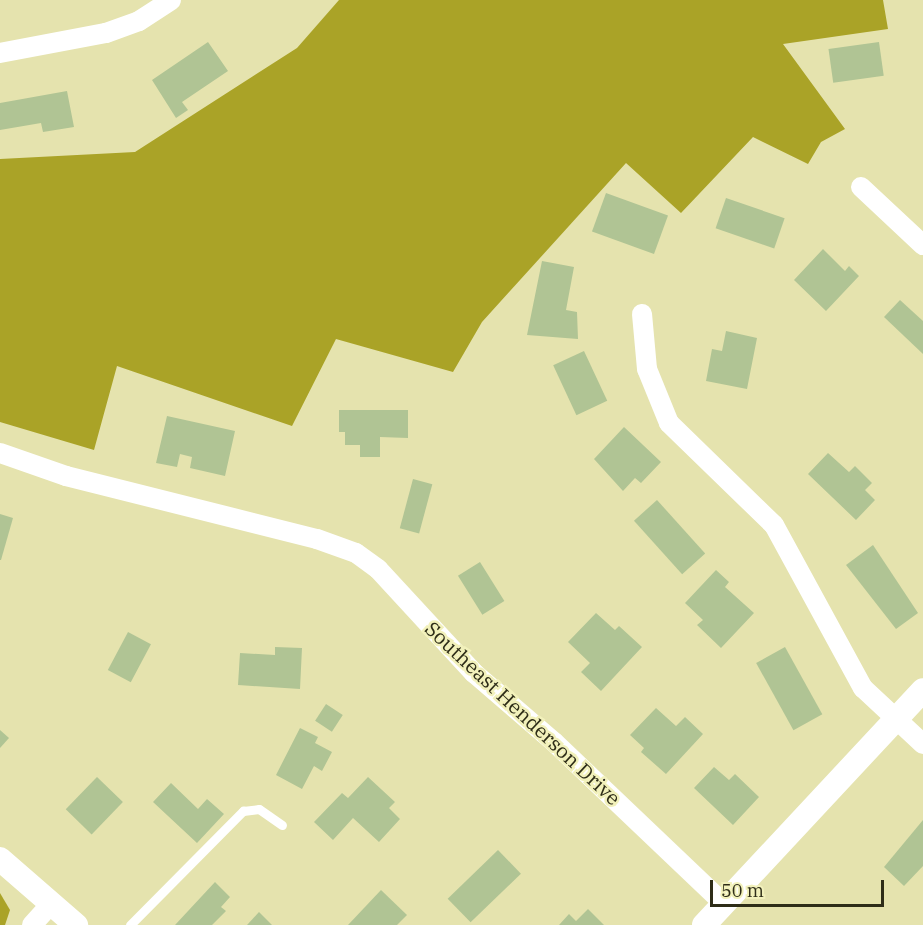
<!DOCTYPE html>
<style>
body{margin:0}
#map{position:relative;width:923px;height:925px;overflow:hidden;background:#e5e3ae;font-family:"IBM Plex Serif",serif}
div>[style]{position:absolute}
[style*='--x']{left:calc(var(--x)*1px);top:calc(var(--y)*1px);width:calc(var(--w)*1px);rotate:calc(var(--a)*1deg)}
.forest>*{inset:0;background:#aaa327}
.building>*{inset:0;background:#b0c494;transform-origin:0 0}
.service>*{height:9px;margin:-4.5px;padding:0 4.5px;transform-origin:4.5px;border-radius:4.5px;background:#fff}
.minor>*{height:20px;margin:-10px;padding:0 10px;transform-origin:10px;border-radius:10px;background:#fff}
.tertiary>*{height:24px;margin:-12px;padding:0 12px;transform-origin:12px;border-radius:12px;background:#fff}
span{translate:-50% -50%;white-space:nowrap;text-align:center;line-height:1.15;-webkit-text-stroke:5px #f2f1bb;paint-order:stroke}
.street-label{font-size:20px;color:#2e2d18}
.scale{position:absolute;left:710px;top:880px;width:174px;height:27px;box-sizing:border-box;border:3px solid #2e2d18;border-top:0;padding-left:8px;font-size:18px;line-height:21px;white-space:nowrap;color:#2e2d18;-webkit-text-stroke:4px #f2f1bb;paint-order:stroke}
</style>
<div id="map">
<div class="forest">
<div style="clip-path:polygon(339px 0,883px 0,888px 29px,783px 44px,845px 129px,821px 142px,808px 164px,753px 137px,681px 213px,626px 163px,482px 322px,453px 372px,336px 339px,292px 426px,117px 366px,94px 450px,0 422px,0 159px,135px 152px,297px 48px)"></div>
<div style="clip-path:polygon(0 893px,10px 910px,5px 925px,0 925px)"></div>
</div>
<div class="building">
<div style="clip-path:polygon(208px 42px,228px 71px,182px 102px,188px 110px,176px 118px,152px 80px)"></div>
<div style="left:879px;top:42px;width:34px;height:51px;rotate:82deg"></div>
<div style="clip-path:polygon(67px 91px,74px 127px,43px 132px,41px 123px,0 130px,0 103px)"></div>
<div style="left:606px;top:193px;width:66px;height:41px;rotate:20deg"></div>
<div style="left:726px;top:198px;width:62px;height:32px;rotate:19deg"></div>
<div style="clip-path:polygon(823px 249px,845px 271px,849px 266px,859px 276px,826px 311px,794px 280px)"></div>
<div style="clip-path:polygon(542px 261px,574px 267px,566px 310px,577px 312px,578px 339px,527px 335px)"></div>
<div style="clip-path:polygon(900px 300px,923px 321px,923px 354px,884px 317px)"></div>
<div style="clip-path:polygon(726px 331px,757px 338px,747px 389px,706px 381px,712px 349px,722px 351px)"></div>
<div style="left:584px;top:351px;width:55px;height:34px;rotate:65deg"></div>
<div style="clip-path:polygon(339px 410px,408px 410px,408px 438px,380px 437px,380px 457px,360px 457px,360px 445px,345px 445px,345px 432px,339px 432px)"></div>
<div style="clip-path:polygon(167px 416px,235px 431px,225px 476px,190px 468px,192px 457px,180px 454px,177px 467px,156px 463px)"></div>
<div style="clip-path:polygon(624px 427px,661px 462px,641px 483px,635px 478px,623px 491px,594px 459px)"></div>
<div style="clip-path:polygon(828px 453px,849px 472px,855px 466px,872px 483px,865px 490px,875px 500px,856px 520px,808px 474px)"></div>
<div style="left:413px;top:479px;width:20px;height:51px;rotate:15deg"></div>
<div style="left:657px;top:500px;width:72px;height:31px;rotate:48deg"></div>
<div style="clip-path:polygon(0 514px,13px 518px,1px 560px,0 560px)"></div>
<div style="clip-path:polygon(873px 545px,918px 613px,896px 629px,846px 565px)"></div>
<div style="left:480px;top:562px;width:46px;height:26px;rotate:58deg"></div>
<div style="clip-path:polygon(716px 570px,729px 582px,725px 587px,754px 613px,721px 648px,697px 625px,703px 620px,685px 603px)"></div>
<div style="clip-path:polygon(596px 613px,615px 630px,619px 626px,642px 647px,601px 691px,581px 672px,590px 663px,568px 642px)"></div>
<div style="left:128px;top:632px;width:26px;height:43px;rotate:28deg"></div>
<div style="clip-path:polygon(275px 647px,302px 648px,300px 689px,238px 685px,240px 653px,275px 655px)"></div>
<div style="left:785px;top:647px;width:77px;height:33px;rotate:61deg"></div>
<div style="left:326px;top:704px;width:20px;height:20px;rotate:33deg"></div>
<div style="clip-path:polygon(656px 708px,676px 726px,685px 717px,703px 734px,666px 774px,641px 752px,644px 748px,630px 735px)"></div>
<div style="clip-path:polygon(300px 728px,318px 737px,315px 743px,332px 752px,322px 771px,314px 766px,302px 789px,276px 775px)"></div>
<div style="clip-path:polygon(0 730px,9px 738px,0 748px)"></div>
<div style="clip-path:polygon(714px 767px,729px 780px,735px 774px,759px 797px,733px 825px,694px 788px)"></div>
<div style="left:97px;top:777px;width:36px;height:45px;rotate:44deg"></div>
<div style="clip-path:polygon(368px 777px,395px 802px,389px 808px,400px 819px,379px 842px,353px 818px,333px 840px,314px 822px,342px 793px,348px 798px)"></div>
<div style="clip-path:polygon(171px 783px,198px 809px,207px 799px,224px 814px,197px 843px,153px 802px)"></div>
<div style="clip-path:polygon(923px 820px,923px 866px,904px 886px,884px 867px)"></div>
<div style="left:498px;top:850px;width:33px;height:70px;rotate:46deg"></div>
<div style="clip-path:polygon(215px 882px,230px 897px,221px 907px,226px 911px,212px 925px,175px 925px)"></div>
<div style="clip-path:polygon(381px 890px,407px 915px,397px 925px,348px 925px)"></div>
<div style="clip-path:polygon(588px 909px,604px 925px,559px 925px,569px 914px,576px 921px)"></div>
<div style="clip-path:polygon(259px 912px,272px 925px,247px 925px)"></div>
</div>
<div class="service">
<div style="--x:130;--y:925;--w:161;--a:-45.3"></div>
<div style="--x:243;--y:811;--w:16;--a:-7"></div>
<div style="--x:259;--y:809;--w:28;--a:35"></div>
</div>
<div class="minor">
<div style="--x:0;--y:53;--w:108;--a:-10.7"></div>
<div style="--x:106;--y:33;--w:35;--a:-20"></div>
<div style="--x:139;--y:21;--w:38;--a:-33"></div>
<div style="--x:861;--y:187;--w:85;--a:43.1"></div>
<div style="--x:642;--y:314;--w:55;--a:84.8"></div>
<div style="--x:647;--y:369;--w:58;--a:67.8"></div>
<div style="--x:669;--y:423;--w:146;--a:44.2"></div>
<div style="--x:774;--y:525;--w:186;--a:61.4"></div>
<div style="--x:863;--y:688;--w:82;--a:43"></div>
<div style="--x:0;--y:453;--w:70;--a:19.2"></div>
<div style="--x:66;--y:476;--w:259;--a:14.1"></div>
<div style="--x:317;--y:539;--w:41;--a:19.7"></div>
<div style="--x:356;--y:553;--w:27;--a:36"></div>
<div style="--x:378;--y:569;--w:142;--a:47.3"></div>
<div style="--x:474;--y:673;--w:106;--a:40.8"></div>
<div style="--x:554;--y:742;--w:235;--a:43.6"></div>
<div style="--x:32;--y:925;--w:28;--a:-48"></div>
</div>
<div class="tertiary">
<div style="--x:0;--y:859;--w:101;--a:41"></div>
<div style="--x:704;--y:925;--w:321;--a:-47"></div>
</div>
<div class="street-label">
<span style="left:523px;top:713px;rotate:43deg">Southeast Henderson Drive</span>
</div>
<div class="scale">50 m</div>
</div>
